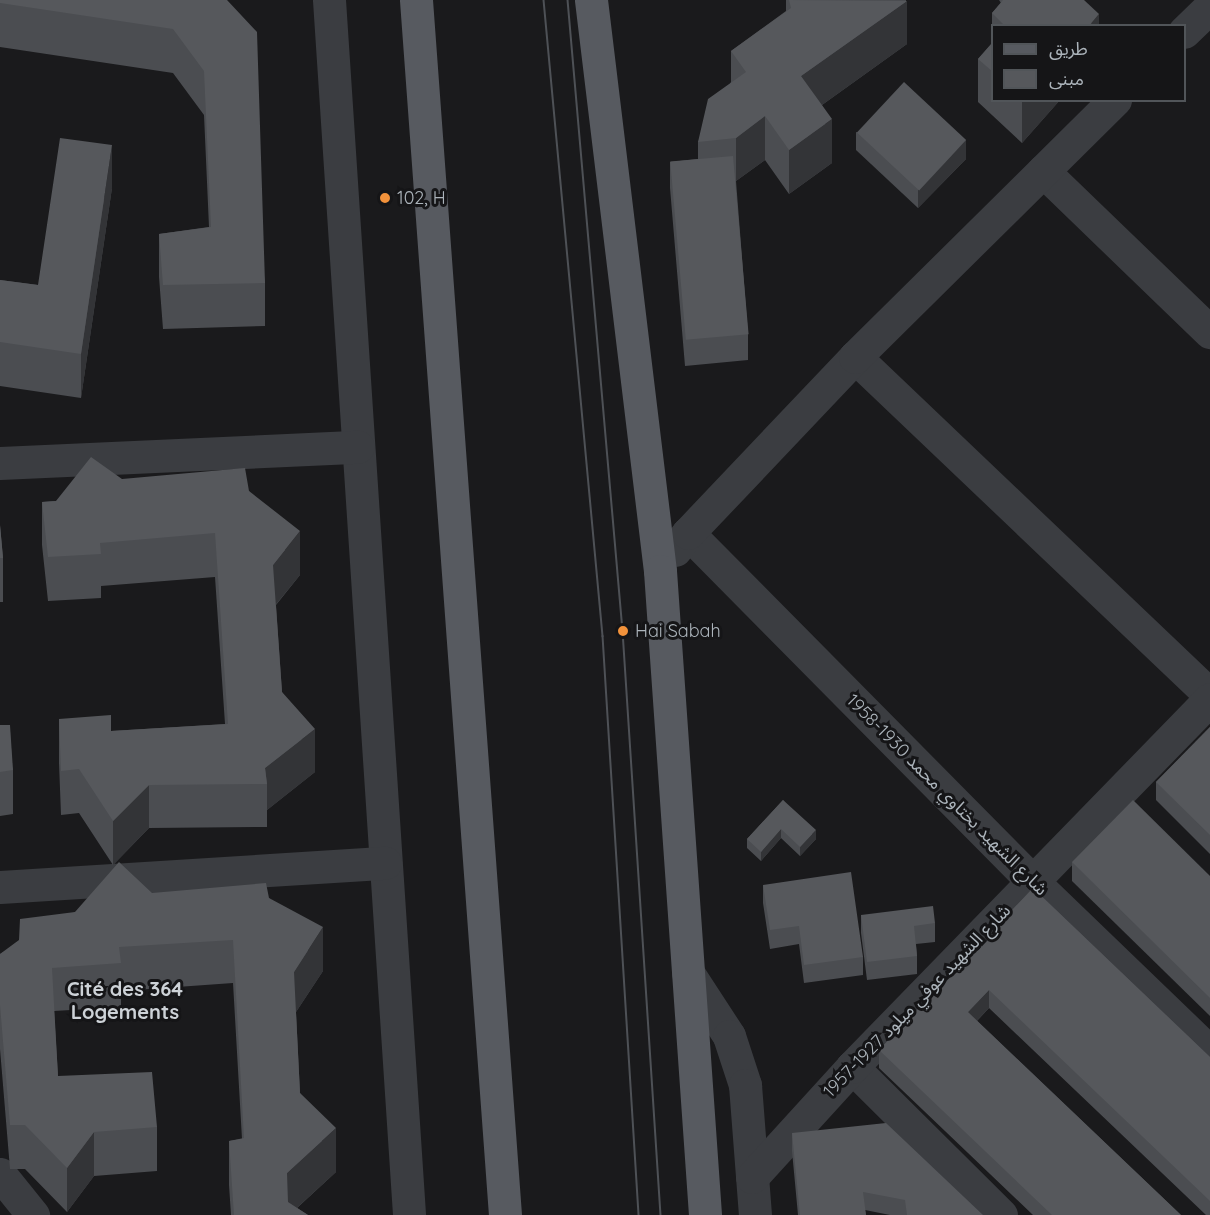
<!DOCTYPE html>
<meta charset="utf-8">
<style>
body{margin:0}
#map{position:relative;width:1210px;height:1215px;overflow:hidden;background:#1a1a1c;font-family:Quicksand,"Noto Sans Arabic",sans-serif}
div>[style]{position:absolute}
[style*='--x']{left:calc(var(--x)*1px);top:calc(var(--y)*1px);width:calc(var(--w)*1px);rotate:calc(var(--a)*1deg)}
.minor>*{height:33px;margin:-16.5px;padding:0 16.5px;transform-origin:16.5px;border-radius:16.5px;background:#3b3d41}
.major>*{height:33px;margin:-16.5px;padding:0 16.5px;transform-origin:16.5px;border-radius:16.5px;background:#575a60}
.tram>*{height:1.5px;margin:-0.75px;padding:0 0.75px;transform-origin:0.75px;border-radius:0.75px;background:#4e5156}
.wall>*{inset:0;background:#4b4d51}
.shaded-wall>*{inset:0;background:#333437}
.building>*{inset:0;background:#56585c;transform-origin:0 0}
.dots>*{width:16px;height:16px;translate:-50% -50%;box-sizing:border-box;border:3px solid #151517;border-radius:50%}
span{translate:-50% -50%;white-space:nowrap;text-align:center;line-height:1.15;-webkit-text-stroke:6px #151517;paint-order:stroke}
.poi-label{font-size:18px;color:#acb4bb}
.left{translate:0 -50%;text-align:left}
.street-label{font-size:18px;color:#acb4bb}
.neighbourhood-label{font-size:20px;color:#cdd2d7;font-weight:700}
.legend{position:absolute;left:991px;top:24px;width:195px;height:78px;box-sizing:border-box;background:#151517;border:2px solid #515559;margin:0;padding:8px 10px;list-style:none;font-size:18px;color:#acb4bb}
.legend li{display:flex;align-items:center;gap:12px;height:30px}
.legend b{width:30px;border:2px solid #515559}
</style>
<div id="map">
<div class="minor">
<div style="--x:329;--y:0;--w:1218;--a:86.23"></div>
<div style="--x:1184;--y:32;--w:36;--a:-44"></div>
<div style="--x:1043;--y:171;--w:232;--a:44"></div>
<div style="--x:855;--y:357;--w:490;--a:43.6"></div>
<div style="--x:0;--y:463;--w:358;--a:-2.6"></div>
<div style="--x:688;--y:533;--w:489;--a:45.3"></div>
<div style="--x:1032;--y:881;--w:247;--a:43.9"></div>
<div style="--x:675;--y:550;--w:21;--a:-53"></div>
<div style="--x:688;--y:533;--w:243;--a:-46.5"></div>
<div style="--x:855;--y:357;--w:366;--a:-44.7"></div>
<div style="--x:0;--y:887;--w:386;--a:-3.6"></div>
<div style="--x:688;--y:973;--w:75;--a:56.9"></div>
<div style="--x:729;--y:1036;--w:52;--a:71.9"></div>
<div style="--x:745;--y:1085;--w:130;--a:85.6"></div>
<div style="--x:852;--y:1067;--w:210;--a:44.8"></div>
<div style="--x:0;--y:1174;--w:53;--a:51.2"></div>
<div style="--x:752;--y:1177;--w:149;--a:-47.7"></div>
<div style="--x:852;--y:1067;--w:513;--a:-45.79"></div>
</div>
<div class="major">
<div style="--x:416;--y:0;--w:1218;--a:85.81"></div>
<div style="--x:591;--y:0;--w:575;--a:83.11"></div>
<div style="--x:660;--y:571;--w:646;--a:86"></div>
</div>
<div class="tram">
<div style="--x:544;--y:0;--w:639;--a:84.7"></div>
<div style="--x:603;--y:636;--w:580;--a:86.44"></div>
<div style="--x:568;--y:0;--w:633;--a:85.02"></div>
<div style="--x:623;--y:631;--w:585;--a:86.28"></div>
</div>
<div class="wall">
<div style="clip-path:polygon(0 0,227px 0,265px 283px,265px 326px,163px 329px,159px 277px,159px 234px,209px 227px,204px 115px,173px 73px,0 47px)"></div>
<div style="clip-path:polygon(786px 0,906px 0,907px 44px,822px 105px,832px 163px,789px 194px,765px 160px,736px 181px,748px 334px,748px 360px,685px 366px,670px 188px,670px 162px,698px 159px,698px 142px,731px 82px,731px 51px,786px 11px)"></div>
<div style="clip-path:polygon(999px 0,1033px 0,1099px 26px,993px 26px,993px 100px,1060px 100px,1022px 143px,978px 102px,978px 59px,992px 43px,992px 13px,1001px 3px)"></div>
<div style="clip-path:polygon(856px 132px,966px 159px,918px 208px,856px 150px)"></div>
<div style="clip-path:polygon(112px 188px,81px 398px,0 386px,0 280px,38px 285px)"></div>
<div style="clip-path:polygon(122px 479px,249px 491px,300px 575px,276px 605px,282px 692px,315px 772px,267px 810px,267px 827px,149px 828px,113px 865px,79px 813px,61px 815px,59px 763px,59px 719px,111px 731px,225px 724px,215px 577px,101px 586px,101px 598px,48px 601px,42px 545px,42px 502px,56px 501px)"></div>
<div style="clip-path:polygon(0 525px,3px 558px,3px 602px,0 602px)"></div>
<div style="clip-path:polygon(0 725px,13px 770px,13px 814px,0 816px)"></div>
<div style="clip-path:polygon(1210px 727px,1210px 854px,1156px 800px,1156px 782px)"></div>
<div style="clip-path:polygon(783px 800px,816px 839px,800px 856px,781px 838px,761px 861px,747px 848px,747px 839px)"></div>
<div style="clip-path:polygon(1072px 862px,1210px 876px,1210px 1016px,1072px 881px)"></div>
<div style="clip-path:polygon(763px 885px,863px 957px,863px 975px,804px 983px,799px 944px,770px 949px,763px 903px)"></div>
<div style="clip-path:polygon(1033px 888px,1210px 1057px,1210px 1215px,1206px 1215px,989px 1008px,977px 1021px,1181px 1215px,1033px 1215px,879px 1068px,879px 1050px)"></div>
<div style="clip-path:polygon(152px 893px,269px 898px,323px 971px,296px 1012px,300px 1093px,336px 1172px,297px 1208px,308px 1215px,231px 1215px,229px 1185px,229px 1141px,242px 1139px,233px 983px,121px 991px,121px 1007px,54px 1011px,58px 1076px,157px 1127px,157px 1171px,94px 1176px,67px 1212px,25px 1169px,10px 1169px,0 1049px,0 954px,75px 912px)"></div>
<div style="clip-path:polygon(861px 915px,935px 923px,935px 942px,916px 944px,917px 956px,917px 974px,867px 980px,861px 933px)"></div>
<div style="clip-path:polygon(792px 1133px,983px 1215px,890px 1215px,865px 1210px,866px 1215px,798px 1215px,792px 1151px)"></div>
</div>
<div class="shaded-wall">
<div style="clip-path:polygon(907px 1px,907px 44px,801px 120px,801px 76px)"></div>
<div style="clip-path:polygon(1099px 14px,1099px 26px,1089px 26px)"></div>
<div style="clip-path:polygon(1022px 100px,1060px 100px,1022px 143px)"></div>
<div style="clip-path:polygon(765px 116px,765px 160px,736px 181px,736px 138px)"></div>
<div style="clip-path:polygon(832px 119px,832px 163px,789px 194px,789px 150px)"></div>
<div style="clip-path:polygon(966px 140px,966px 159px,918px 208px,918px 190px)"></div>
<div style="clip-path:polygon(112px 145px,112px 188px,81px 398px,81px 354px)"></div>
<div style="clip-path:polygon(300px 531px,300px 575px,273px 608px,273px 565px)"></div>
<div style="clip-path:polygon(315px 729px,315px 772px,267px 810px,267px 784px,265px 768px)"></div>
<div style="clip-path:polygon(149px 785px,149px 828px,113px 865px,113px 821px)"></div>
<div style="clip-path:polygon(781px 829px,781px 838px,761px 861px,761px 852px)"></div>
<div style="clip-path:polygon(816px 830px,816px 839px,800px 856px,800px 847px)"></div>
<div style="clip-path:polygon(323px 927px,323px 971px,294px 1015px,294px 972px)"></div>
<div style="clip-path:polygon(989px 990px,989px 1008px,968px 1030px,968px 1012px)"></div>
<div style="clip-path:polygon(336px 1128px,336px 1172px,289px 1215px,287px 1215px,287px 1173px)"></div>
<div style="clip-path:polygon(94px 1132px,94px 1176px,67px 1212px,67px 1168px)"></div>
</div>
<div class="building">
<div style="clip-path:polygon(0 0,227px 0,257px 32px,265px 283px,163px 285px,159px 234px,211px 227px,204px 71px,173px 29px,0 3px)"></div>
<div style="clip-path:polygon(789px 0,907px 1px,801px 76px,832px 119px,789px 150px,765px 116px,736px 138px,698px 142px,708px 99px,746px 72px,731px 51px,791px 8px)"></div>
<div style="clip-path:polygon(1003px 0,1084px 0,1099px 14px,1089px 26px,1005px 26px,992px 13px)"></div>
<div style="clip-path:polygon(993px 42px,993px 72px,978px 59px)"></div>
<div style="left:904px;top:82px;width:85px;height:69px;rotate:43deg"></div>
<div style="clip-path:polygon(60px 138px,112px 145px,81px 354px,0 342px,0 280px,38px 285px)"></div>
<div style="left:733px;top:156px;width:179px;height:63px;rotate:85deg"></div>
<div style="clip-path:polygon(91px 457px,122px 479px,245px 468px,249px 491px,300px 531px,273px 565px,282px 692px,315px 729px,265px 768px,267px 784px,149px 785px,113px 821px,79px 769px,61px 771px,59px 719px,111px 715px,111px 731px,228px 724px,215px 533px,100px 543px,101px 554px,48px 557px,42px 502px,56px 501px)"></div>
<div style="clip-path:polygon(0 525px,3px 558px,0 558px)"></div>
<div style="clip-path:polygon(0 725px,10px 725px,13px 770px,0 772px)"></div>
<div style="clip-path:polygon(1210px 727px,1210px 835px,1156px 782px)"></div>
<div style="clip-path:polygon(783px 800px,816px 830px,800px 847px,781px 829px,761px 852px,747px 839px)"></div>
<div style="clip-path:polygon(1133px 800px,1210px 876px,1210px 998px,1072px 862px)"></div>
<div style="clip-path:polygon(119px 862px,152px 893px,266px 883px,269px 898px,323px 927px,294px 972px,300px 1093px,336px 1128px,287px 1173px,288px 1202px,308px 1215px,234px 1215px,229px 1141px,244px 1138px,233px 940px,119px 947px,121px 963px,52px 968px,58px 1076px,152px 1072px,157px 1127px,94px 1132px,67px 1168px,25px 1125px,10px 1125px,0 1005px,0 954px,19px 940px,20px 919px,75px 912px)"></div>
<div style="clip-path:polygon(851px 872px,863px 957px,804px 965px,799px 926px,770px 930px,763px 885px)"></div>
<div style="clip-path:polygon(1033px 888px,1210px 1057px,1210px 1201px,989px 990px,968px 1012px,1181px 1215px,1052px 1215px,879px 1050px)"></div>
<div style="clip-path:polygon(933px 906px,935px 923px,914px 926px,917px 956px,867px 962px,861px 915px)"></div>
<div style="clip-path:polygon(886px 1123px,983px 1215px,907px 1215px,905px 1200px,863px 1192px,866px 1215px,800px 1215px,792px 1133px)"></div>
</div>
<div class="dots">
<div style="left:385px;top:198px;background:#f2923b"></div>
<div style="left:623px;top:631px;background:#f2923b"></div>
</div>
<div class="poi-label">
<span class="left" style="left:397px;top:198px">102, H</span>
<span class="left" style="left:635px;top:631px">Hai Sabah</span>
</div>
<div class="street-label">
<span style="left:947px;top:795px;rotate:45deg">شارع الشهيد بختاوي محمد 1930-1958</span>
<span style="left:917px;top:1001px;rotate:-46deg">شارع الشهيد عوفي ميلود 1927-1957</span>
</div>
<div class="neighbourhood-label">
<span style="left:125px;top:1000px">Cité des 364<br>Logements</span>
</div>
<ul class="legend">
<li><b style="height:8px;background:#575a60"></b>طريق</li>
<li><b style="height:16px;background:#56585c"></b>مبنى</li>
</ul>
</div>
